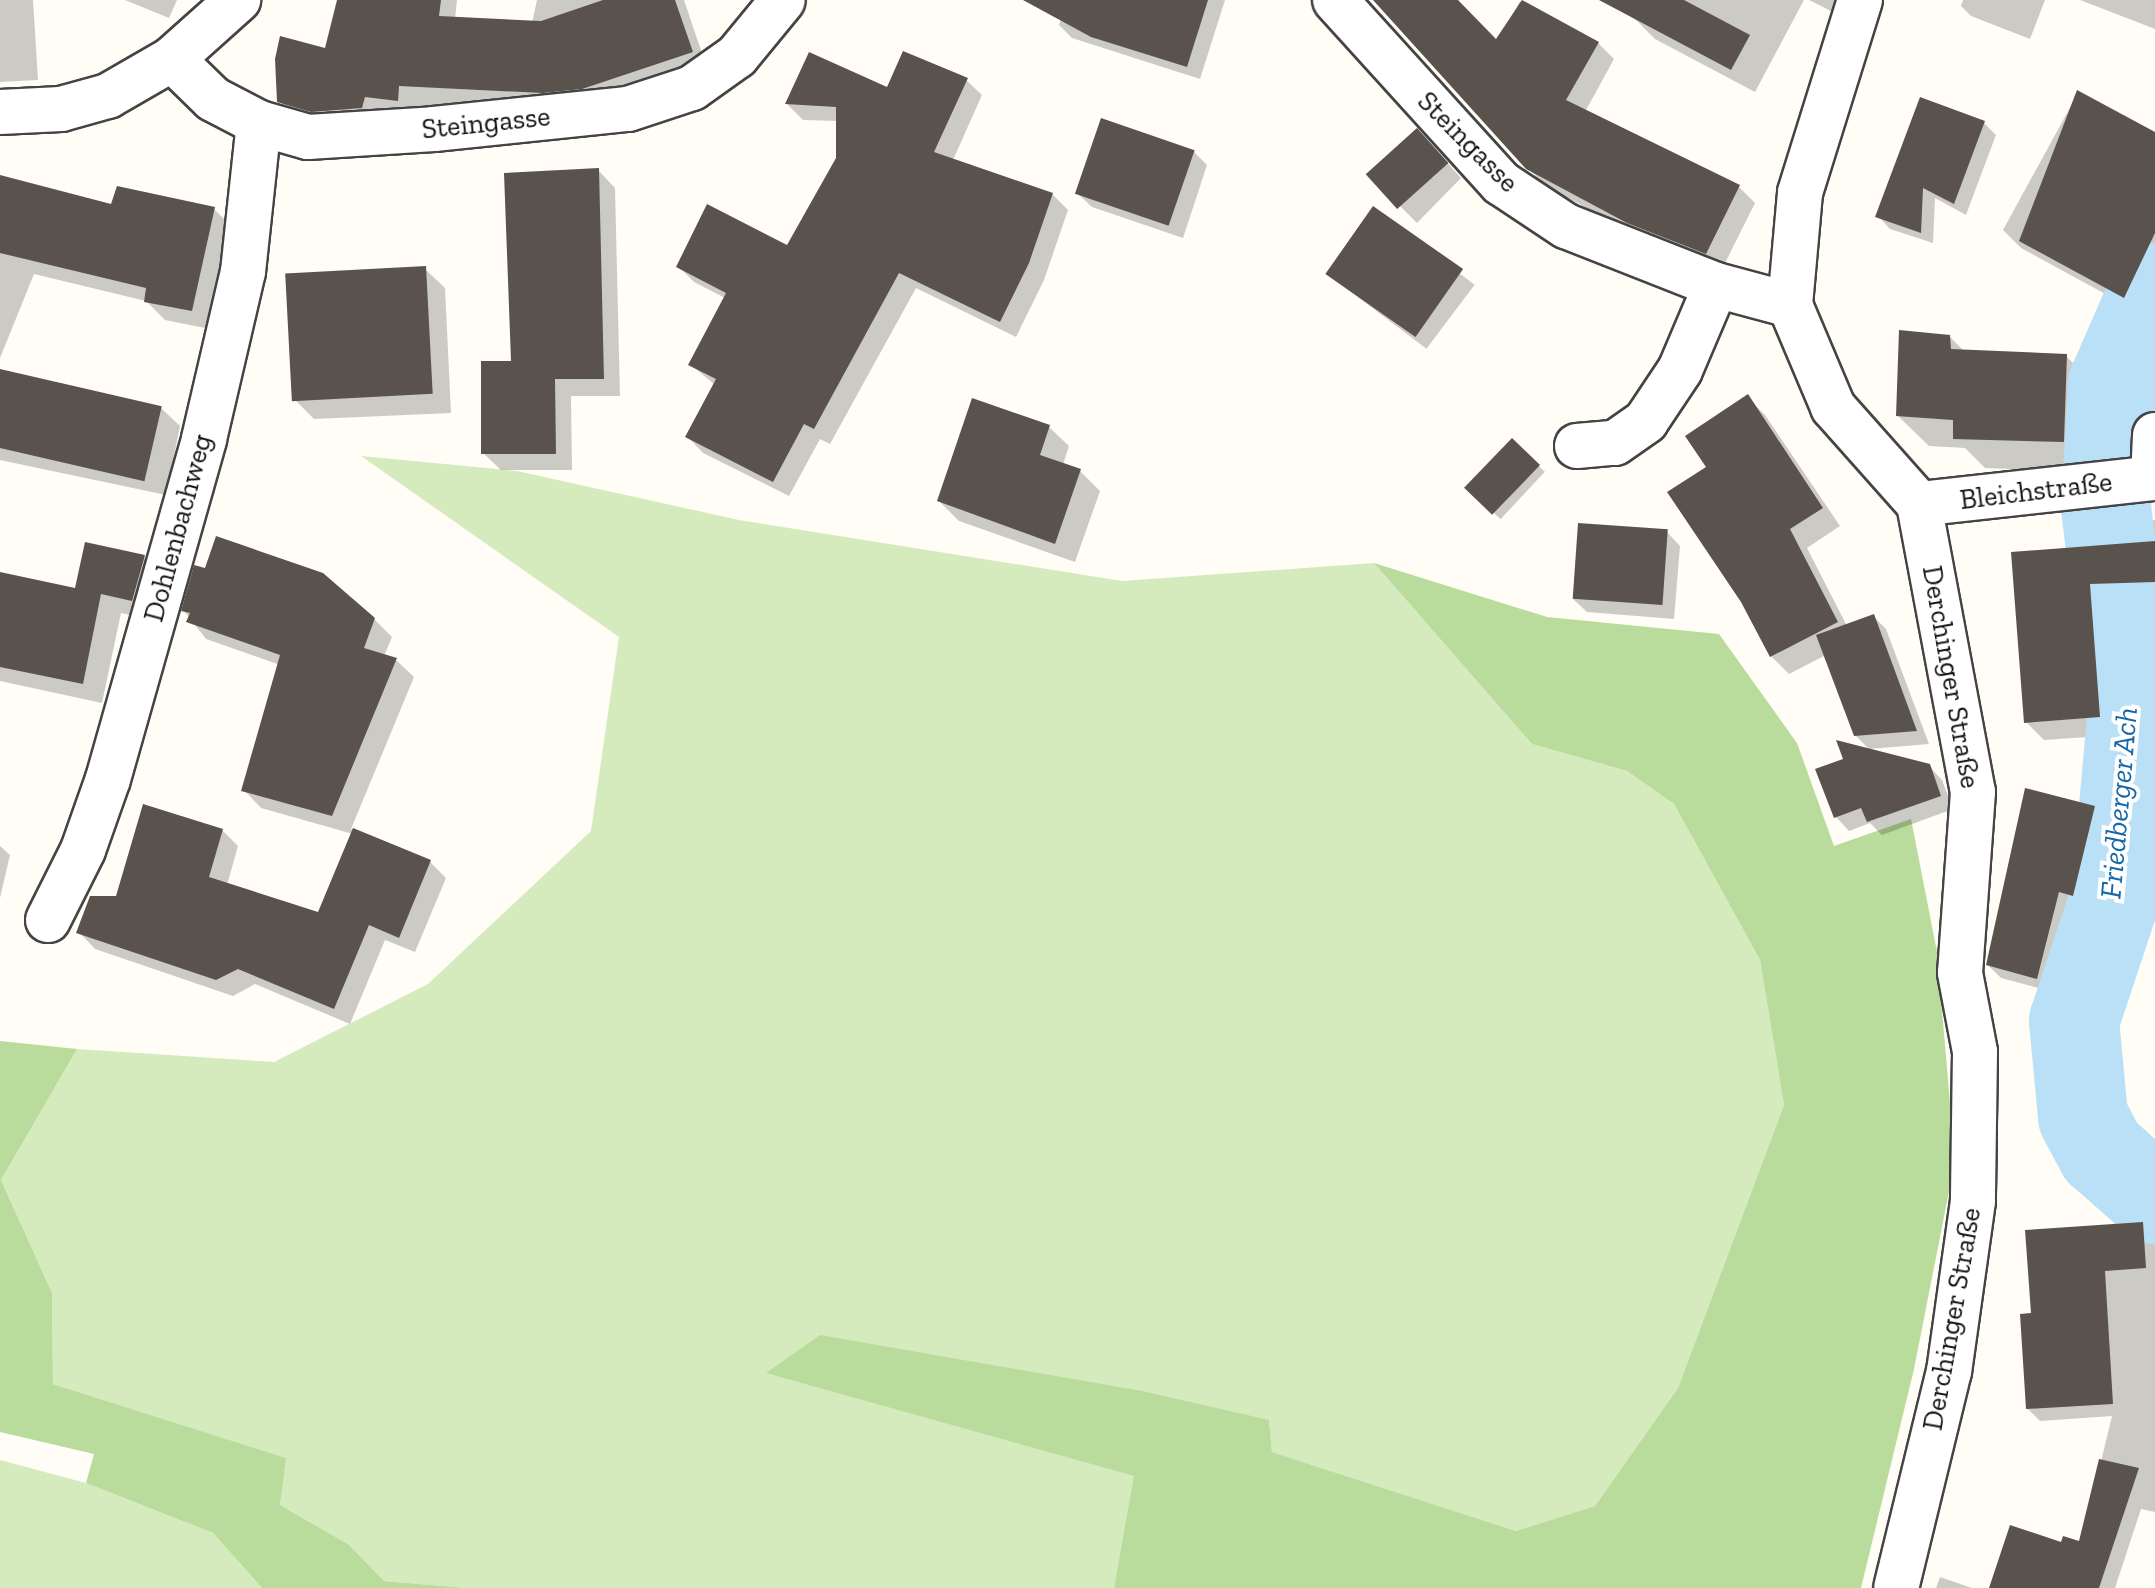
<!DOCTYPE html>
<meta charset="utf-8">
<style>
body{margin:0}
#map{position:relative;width:2155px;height:1588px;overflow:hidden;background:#fffdf5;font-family:"Zilla Slab",serif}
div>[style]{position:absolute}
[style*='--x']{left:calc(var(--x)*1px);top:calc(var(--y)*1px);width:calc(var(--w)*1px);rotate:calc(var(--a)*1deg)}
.green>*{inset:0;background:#d5ebbd}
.forest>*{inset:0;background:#b9dc9c}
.shadow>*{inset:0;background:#0003;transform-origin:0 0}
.river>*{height:90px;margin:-45px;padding:0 45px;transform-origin:45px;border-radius:45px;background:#b9e0f7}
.building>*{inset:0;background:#5a524d;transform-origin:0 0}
.roads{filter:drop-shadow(2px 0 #444) drop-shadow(-2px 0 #444) drop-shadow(0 2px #444) drop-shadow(0 -2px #444)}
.minor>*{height:44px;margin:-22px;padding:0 22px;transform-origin:22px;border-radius:22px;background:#fff}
.tertiary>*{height:44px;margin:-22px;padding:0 22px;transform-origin:22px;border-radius:22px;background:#fff}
span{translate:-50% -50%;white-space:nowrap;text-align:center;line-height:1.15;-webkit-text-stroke:8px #fff;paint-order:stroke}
.street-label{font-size:28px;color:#111}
.water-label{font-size:30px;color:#1768a6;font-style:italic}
</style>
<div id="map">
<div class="green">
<div style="clip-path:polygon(361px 456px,517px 471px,739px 520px,1122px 581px,1374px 563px,1532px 744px,1627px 771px,1674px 804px,1760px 960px,1784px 1105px,1678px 1388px,1595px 1506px,1516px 1531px,1272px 1452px,1269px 1421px,767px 1372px,1135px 1476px,1114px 1588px,467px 1588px,384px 1581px,348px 1544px,280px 1505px,285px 1458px,53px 1384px,52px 1293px,1px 1180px,77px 1049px,274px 1062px,428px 984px,591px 831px,619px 637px)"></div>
<div style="clip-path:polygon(0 1460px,86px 1483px,213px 1533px,262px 1588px,0 1588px)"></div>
</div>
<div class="forest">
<div style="clip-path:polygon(1374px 563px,1547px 617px,1719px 634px,1797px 743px,1834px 846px,1911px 819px,1937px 952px,1955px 1161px,1914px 1369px,1861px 1588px,1114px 1588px,1134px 1476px,766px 1373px,820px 1335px,1142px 1391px,1269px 1420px,1272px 1452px,1516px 1531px,1595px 1506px,1678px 1388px,1784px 1105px,1760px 960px,1674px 804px,1627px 771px,1532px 744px)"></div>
<div style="clip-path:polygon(0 1041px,77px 1049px,1px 1180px,52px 1293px,53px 1384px,286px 1458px,280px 1505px,348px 1544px,384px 1581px,467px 1588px,262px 1588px,213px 1533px,86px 1483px,94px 1454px,0 1432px)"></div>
</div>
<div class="shadow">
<div style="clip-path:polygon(0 0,33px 0,38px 80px,0 82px)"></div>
<div style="clip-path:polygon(125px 0,177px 0,169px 18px)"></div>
<div style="clip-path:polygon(352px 0,457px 0,455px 19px,532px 23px,537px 0,684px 0,707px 68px,559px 107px,479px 100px,476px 116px,295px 117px,279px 101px,277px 59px,463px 86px)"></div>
<div style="clip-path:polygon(1067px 0,1225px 0,1200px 79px,1072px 38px,1059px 25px)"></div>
<div style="clip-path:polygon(1376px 0,1455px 0,1497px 42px,1520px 1px,1598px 43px,1614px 59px,1585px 112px,1739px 187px,1755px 203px,1722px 269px,1645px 239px,1544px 185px)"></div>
<div style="clip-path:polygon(1639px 0,1804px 0,1755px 92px,1655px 39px,1632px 16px)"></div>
<div style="clip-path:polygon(1809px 0,1844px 0,1837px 14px)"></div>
<div style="clip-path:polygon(1963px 0,2045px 0,2030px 39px,1971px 16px,1961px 6px)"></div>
<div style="clip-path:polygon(2080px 0,2155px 0,2155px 29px)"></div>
<div style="clip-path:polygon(966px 80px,982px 95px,953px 160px,1052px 194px,1068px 210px,1044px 280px,1016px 337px,916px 288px,830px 444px,820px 439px,789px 496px,703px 453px,688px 437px,715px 385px,690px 364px,725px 298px,694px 282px,678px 266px,787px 248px,838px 158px,838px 121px,803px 120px,787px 104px)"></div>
<div style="clip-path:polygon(2078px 93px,2155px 135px,2155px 290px,2142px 314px,2021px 248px,2003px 230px)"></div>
<div style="clip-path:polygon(1984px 123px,1996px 135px,1966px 215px,1935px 198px,1933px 243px,1890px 229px,1878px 216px)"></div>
<div style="clip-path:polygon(1430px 144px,1461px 178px,1417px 223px,1371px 177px)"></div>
<div style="clip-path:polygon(1194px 152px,1207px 165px,1183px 238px,1092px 207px,1078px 194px)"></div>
<div style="clip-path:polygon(598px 170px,615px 188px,620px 396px,571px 396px,572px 470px,501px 470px,483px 453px,513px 363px)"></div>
<div style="clip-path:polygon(0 177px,112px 206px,214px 209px,233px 228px,210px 329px,165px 320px,146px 301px,34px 274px,0 358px)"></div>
<div style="left:1374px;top:209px;width:126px;height:80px;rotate:37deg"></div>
<div style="clip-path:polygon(425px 269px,445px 288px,451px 413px,314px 419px,294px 399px)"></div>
<div style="clip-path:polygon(1949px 336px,1965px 352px,2066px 356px,2097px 387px,2093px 472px,1985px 468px,1965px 448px,1929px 446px,1898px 416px)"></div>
<div style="clip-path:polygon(0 371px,161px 408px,180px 426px,166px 495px,0 460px)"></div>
<div style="clip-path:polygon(1747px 397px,1765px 415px,1840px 526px,1807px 548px,1847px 626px,1873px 616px,1886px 629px,1929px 744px,1869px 749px,1855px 735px,1826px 655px,1789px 674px,1771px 656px,1709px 467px)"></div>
<div style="clip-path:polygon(1049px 427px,1069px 446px,1063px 465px,1080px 471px,1100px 491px,1075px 562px,959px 521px,939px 501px)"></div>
<div style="left:1512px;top:441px;width:45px;height:65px;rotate:43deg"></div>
<div style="clip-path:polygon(2155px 520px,2155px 600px,2108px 602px,2118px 735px,2044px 740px,2026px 722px,2013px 554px,2129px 545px,2127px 522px)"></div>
<div style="clip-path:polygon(1667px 532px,1680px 546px,1674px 619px,1587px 612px,1573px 599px)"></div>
<div style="clip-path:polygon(144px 557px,164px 576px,152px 620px,121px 613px,102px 703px,0 681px,0 574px,77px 590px)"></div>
<div style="clip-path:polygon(184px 611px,374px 619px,392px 637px,384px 656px,396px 660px,414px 677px,351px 829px,430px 862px,446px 878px,415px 952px,385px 940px,350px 1024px,255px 984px,233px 996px,95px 949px,79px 932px,117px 898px,222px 830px,238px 846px,227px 885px,319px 915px,353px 834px,261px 808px,244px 790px,280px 665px,206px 639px)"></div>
<div style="clip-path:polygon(2149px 714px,2155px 714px,2155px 780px,2151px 775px)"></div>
<div style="clip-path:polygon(1929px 766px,1942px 780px,1953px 809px,1882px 835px,1870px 823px,1849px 831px,1836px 817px,1818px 770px)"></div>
<div style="clip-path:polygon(2094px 808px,2108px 822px,2086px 908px,2073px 904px,2050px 991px,2001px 978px,1988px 965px)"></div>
<div style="clip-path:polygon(0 846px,10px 855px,0 898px)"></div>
<div style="clip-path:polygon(2142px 1224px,2155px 1242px,2155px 1512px,2141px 1509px,2115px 1588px,1991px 1588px,2062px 1545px,2081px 1544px,2112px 1416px,2040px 1421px,2028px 1409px,2033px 1315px)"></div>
<div style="clip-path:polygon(1940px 1577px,1972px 1588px,1936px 1588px)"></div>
</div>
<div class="river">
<div style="--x:2155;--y:288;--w:105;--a:113.6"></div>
<div style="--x:2113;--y:384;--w:124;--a:93.2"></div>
<div style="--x:2106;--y:508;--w:213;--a:83"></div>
<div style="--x:2132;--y:719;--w:177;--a:95.2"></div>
<div style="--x:2116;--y:895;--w:133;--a:108.4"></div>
<div style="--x:2074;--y:1021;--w:96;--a:84.6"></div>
<div style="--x:2083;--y:1117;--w:40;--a:62"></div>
<div style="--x:2102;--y:1152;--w:71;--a:41.6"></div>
</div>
<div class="building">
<div style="clip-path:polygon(337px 0,441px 0,439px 16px,541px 21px,603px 0,675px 0,693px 52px,582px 89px,543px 93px,399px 86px,398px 101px,365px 97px,362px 108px,311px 112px,277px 102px,275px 59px,280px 36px,325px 48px)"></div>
<div style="clip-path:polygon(1023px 0,1208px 0,1187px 67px,1091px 37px)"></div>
<div style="clip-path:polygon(1373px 0,1458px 0,1496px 39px,1522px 0,1599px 42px,1566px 100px,1740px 185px,1706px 254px,1627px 223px,1526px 169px)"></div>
<div style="clip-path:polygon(1599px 0,1684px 0,1750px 35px,1731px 70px)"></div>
<div style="clip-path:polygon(903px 51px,968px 78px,934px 152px,1053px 193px,1029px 263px,1000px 322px,899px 273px,814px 429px,804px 424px,773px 482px,685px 437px,716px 379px,688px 365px,726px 293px,676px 267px,707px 204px,787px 245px,836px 158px,836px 107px,785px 104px,809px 52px,887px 87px)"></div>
<div style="clip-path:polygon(2077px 90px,2155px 132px,2155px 233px,2124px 298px,2019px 241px)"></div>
<div style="clip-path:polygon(1920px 97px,1985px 121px,1954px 204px,1923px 188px,1921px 233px,1875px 217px)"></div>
<div style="left:1101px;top:118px;width:99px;height:80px;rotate:19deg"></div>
<div style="left:1417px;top:128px;width:47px;height:69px;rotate:48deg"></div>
<div style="clip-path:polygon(599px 168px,604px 379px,555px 379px,556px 454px,481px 454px,481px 361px,511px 361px,504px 173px)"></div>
<div style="clip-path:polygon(0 175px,111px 204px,117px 186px,215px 207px,192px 311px,144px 302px,146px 288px,0 253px)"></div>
<div style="left:1373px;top:206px;width:110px;height:83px;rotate:35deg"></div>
<div style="left:426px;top:266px;width:128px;height:141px;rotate:87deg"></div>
<div style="clip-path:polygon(1899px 330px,1950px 335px,1951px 349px,2067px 354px,2064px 442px,1953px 439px,1953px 420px,1896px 416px)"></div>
<div style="left:0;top:369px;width:166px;height:77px;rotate:13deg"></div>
<div style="clip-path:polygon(1748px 394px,1823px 508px,1790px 529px,1838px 622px,1770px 657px,1741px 602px,1667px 492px,1706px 467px,1685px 436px)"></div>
<div style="clip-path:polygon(972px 398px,1050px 425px,1040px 455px,1081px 469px,1055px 544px,937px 501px)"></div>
<div style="left:1512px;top:438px;width:39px;height:69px;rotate:44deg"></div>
<div style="left:1578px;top:523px;width:90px;height:76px;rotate:4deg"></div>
<div style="clip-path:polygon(216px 536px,323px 573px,375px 618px,364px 648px,397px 658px,332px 816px,241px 791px,280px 655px,186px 622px,190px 613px,181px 611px,194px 565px,205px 568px)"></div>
<div style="clip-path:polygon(2155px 541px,2155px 582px,2090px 584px,2100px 717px,2024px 723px,2011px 552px)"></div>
<div style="clip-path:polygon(85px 542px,145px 555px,132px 601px,101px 594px,83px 684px,0 667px,0 572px,75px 588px)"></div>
<div style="clip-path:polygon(1874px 614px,1917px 731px,1854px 736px,1816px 635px)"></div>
<div style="clip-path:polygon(1836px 740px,1930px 764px,1941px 796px,1867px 822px,1861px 808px,1834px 818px,1815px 769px,1843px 759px)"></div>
<div style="clip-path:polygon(2025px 788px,2095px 806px,2073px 896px,2059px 892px,2037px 979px,1986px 965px)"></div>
<div style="clip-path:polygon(143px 804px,223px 829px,209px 877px,318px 912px,353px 828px,431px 860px,399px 938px,369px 925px,334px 1009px,238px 969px,216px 980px,76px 933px,90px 896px,116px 896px)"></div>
<div style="clip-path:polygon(2143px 1222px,2146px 1268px,2105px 1271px,2113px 1404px,2026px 1409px,2020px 1314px,2031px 1313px,2025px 1230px)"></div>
<div style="clip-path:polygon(2099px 1459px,2139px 1468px,2099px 1588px,1989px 1588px,2010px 1525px,2061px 1542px,2063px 1536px,2079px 1541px)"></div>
</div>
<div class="roads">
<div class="minor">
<div style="--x:1335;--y:0;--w:247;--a:47.8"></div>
<div style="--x:1501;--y:183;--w:78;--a:33.5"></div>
<div style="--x:1566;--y:226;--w:161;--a:21.5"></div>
<div style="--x:1716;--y:285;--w:77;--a:15.1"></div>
<div style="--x:1860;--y:0;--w:202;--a:107.3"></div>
<div style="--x:1800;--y:193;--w:112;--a:95.1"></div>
<div style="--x:1790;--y:305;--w:111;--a:67.1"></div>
<div style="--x:1833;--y:407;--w:130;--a:48.4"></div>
<div style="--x:1919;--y:504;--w:293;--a:79.4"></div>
<div style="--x:1973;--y:792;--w:181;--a:94.1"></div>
<div style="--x:1960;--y:973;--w:80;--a:79.2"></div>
<div style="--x:1975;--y:1052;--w:149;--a:90.8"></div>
<div style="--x:1973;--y:1201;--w:172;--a:98"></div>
<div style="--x:1949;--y:1371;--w:223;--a:103.7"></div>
<div style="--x:172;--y:59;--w:57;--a:44.3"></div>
<div style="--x:213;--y:99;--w:52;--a:27.6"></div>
<div style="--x:259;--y:123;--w:51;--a:15.9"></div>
<div style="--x:308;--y:137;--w:126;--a:-3.6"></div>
<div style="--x:434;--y:129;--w:195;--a:-5.9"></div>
<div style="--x:628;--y:109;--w:67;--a:-18.2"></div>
<div style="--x:692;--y:88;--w:55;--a:-35.4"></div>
<div style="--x:737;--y:56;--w:72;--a:-50.6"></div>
<div style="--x:1577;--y:446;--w:38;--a:-5"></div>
<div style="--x:1615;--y:443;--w:38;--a:-35"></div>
<div style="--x:1646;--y:421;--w:61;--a:-56.3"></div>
<div style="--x:1680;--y:370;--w:92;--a:-67"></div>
<div style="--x:2153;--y:478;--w:43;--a:-87.3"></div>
<div style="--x:1919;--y:504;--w:237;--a:-6.3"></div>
<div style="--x:48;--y:920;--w:78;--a:-63.4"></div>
<div style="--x:83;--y:850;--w:75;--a:-70.6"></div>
<div style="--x:108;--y:779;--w:353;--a:-74.2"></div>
<div style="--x:204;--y:439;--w:171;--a:-76.9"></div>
<div style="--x:243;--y:272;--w:150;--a:-83.9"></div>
</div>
<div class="tertiary">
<div style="--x:0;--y:112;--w:61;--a:-2.8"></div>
<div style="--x:61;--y:109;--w:49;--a:-15.5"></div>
<div style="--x:108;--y:96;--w:74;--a:-30"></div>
<div style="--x:172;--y:59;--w:89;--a:-41.8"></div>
</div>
</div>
<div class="street-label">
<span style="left:486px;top:123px;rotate:-6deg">Steingasse</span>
<span style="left:1468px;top:142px;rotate:45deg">Steingasse</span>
<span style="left:2036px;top:491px;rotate:-7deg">Bleichstraße</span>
<span style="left:178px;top:528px;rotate:-75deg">Dohlenbachweg</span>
<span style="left:1951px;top:677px;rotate:80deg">Derchinger Straße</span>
<span style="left:1952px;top:1319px;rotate:-80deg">Derchinger Straße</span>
</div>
<div class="water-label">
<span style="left:2119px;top:803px;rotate:-85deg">Friedberger Ach</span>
</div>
</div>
